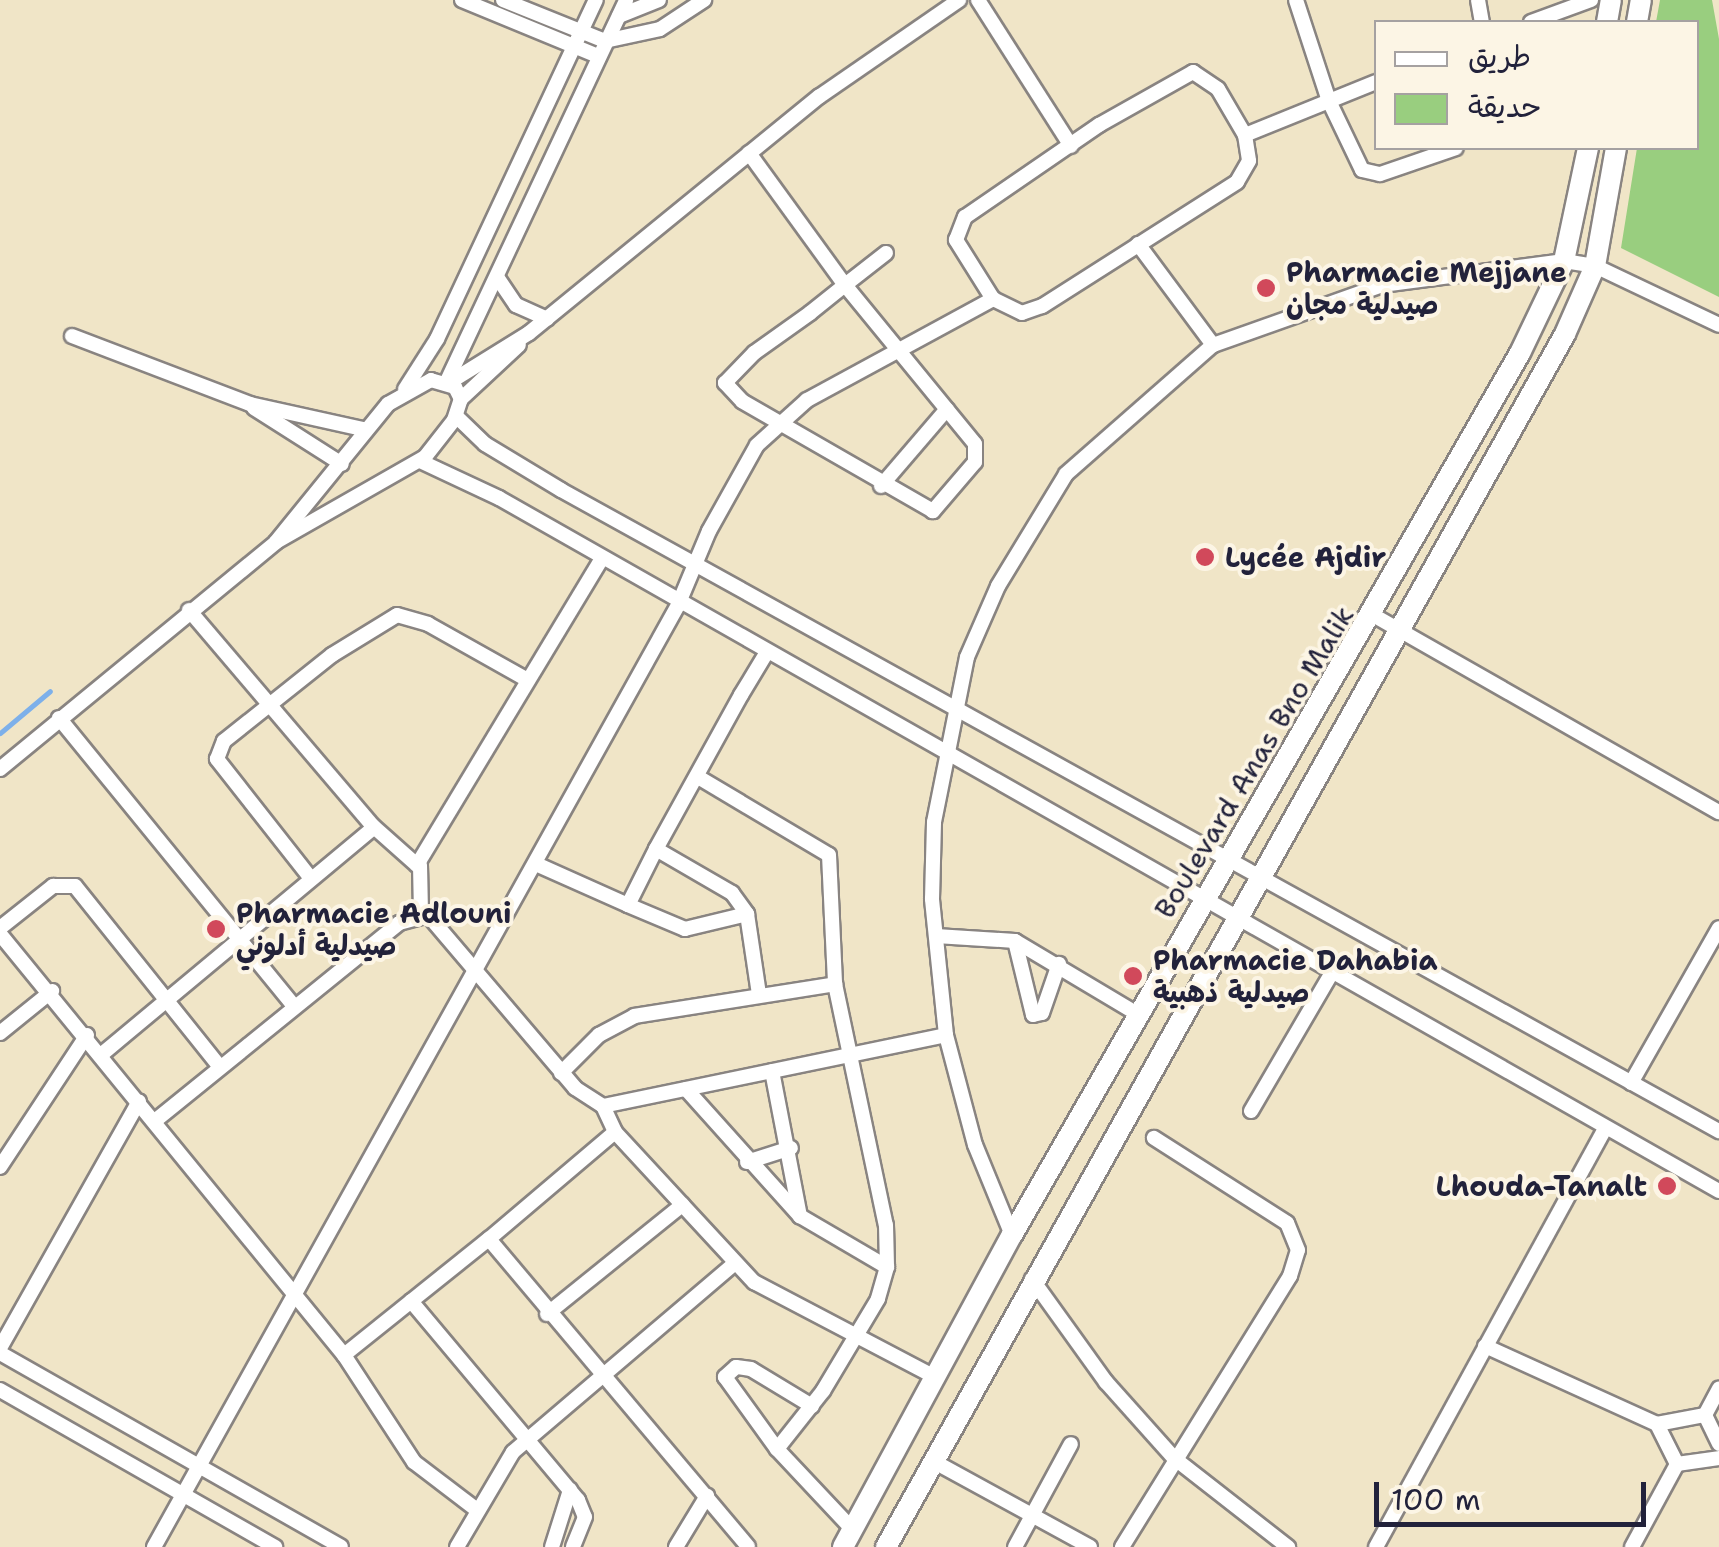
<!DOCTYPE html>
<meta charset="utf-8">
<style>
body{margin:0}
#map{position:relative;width:1719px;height:1547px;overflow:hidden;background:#f0e5c7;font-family:"Shantell Sans","Playpen Sans Arabic",sans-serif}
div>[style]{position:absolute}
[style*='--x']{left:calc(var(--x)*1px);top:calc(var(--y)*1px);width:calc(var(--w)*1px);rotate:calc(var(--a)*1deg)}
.green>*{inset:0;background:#99ce7f}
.stream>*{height:5px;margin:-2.5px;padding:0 2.5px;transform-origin:2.5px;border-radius:2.5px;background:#7db0ea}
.roads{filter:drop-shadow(2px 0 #898481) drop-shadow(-2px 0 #898481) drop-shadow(0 2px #898481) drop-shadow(0 -2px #898481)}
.street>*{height:14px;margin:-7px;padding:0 7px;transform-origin:7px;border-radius:7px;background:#fff}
.secondary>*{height:20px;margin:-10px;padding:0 10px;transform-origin:10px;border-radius:10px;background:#fff}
.dots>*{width:28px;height:28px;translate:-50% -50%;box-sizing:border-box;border:5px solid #fcf5e5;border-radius:50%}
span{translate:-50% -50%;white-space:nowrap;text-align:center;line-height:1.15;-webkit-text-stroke:8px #fcf5e5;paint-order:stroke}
.poi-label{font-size:28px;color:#22223b;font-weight:700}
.left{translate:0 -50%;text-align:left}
.right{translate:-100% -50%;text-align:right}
.street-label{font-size:28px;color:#22223b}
.legend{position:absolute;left:1374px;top:20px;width:325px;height:130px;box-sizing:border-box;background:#fcf5e5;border:2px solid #a5a1a1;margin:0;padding:12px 18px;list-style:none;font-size:30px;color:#22223b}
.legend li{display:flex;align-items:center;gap:20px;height:50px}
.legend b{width:50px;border:2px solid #a5a1a1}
.scale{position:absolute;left:1374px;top:1482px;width:272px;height:45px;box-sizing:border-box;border:5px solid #22223b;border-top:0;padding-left:12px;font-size:30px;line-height:35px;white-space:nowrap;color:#22223b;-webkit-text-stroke:8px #fcf5e5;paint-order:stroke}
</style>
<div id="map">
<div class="green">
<div style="clip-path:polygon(1660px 0,1712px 0,1719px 39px,1719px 297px,1621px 248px,1637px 148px,1696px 148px,1696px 22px,1656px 22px)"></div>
</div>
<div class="stream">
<div style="--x:0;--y:733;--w:65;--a:-40"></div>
</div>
<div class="roads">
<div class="street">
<div style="--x:462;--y:0;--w:147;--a:22.4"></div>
<div style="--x:503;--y:0;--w:110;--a:21.9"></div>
<div style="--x:605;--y:41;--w:56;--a:-12.3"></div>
<div style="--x:660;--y:29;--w:53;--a:-33.4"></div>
<div style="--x:978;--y:0;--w:173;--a:57.5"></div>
<div style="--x:1296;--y:0;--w:106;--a:71.9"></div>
<div style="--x:1329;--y:101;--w:76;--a:64.4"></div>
<div style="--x:1362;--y:170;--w:18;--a:13"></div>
<div style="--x:1380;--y:174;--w:80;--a:-18.9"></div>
<div style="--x:1478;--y:0;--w:22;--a:80"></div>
<div style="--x:619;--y:16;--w:43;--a:-21.8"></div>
<div style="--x:1531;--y:22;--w:64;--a:-20.1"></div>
<div style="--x:1193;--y:72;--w:30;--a:34"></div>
<div style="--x:1218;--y:89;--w:53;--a:59.6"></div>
<div style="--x:1245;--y:135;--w:26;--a:81"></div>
<div style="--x:1249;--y:161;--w:24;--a:120"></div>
<div style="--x:1237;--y:182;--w:231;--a:147.5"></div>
<div style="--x:1042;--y:306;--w:21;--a:161"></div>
<div style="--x:1022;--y:313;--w:32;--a:-154"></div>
<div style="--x:993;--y:299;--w:70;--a:-122.1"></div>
<div style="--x:956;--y:240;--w:25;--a:-69"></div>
<div style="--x:965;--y:217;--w:163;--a:-34.5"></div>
<div style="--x:1099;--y:125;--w:108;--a:-29.4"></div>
<div style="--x:1245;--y:135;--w:141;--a:-22"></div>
<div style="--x:749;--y:153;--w:163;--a:54"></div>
<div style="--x:845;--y:285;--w:205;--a:50.7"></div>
<div style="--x:975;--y:444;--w:18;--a:90"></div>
<div style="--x:975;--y:462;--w:65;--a:130.6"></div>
<div style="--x:933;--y:511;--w:220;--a:-150.1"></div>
<div style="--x:742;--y:401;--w:25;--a:-133"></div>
<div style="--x:725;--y:383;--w:42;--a:-46"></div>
<div style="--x:754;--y:353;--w:69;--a:-35.5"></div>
<div style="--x:810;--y:313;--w:45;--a:-38.7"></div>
<div style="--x:845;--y:285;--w:52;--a:-38"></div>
<div style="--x:1138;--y:244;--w:126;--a:53.4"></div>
<div style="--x:497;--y:277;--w:34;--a:56"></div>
<div style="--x:516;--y:305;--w:34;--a:24"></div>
<div style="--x:72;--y:336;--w:191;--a:20.9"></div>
<div style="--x:250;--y:404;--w:116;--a:12.5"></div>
<div style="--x:447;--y:381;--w:421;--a:-64.8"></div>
<div style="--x:450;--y:382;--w:93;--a:-31.8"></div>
<div style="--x:529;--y:333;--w:375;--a:-39.2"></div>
<div style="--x:820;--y:96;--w:169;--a:-34.6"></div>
<div style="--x:405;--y:389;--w:59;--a:-57.4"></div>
<div style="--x:437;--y:339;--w:374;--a:-64.9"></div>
<div style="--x:461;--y:399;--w:79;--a:-43"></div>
<div style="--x:254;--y:408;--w:104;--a:32.5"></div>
<div style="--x:456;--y:416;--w:40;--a:44"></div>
<div style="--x:485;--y:444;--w:89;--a:31.2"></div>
<div style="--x:561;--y:490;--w:1324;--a:28.97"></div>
<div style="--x:420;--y:461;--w:87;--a:25.1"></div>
<div style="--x:499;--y:498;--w:1403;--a:29.6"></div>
<div style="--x:881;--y:486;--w:101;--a:-49.4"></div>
<div style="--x:189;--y:610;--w:285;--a:49.6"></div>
<div style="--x:374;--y:827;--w:57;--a:41.5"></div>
<div style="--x:417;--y:865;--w:358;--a:-58.9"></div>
<div style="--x:1373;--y:615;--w:398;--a:29.7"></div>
<div style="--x:59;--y:718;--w:372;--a:50.8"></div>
<div style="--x:0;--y:769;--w:357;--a:-39.4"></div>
<div style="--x:276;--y:542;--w:172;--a:-29.7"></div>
<div style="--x:425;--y:457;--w:47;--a:-51.9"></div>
<div style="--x:454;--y:420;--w:22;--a:-72"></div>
<div style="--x:461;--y:399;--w:13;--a:-117"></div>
<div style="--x:455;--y:387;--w:25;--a:-164"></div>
<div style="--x:431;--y:380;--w:49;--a:150.8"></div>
<div style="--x:388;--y:404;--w:178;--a:129.1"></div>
<div style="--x:698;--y:777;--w:152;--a:30.8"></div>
<div style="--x:829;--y:855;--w:129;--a:87.3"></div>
<div style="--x:835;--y:984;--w:246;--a:78.1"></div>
<div style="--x:886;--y:1225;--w:42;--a:88.6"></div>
<div style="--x:887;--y:1267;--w:33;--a:106"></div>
<div style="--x:878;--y:1299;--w:107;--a:120.9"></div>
<div style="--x:823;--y:1391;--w:74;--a:128.4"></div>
<div style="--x:656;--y:849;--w:88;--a:30.1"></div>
<div style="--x:732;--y:893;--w:26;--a:54"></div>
<div style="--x:747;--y:914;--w:64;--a:166.4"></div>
<div style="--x:685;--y:929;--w:62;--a:-157.2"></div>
<div style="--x:628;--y:905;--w:63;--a:-63.4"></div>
<div style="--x:656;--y:849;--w:176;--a:-61.1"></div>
<div style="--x:741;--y:695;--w:50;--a:-58.8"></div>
<div style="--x:536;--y:864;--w:101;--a:24"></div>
<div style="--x:420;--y:865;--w:48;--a:88.8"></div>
<div style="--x:309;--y:876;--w:149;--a:-128.2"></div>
<div style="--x:217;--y:759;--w:19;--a:-69"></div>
<div style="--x:224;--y:741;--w:138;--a:-38.5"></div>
<div style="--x:332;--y:655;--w:76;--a:-31.6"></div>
<div style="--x:397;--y:615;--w:32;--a:16"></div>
<div style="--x:428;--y:624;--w:112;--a:29.3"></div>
<div style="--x:747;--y:914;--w:81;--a:81.5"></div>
<div style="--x:0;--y:928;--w:68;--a:-38.4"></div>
<div style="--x:53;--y:886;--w:22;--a:0"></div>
<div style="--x:75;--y:886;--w:232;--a:51.3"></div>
<div style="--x:0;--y:934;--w:544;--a:50.75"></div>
<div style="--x:344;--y:1355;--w:186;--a:-38.7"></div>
<div style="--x:489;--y:1239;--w:402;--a:49.9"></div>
<div style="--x:936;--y:936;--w:79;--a:3.6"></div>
<div style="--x:1015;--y:941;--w:144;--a:30.8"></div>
<div style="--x:1015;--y:941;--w:76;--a:76.3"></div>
<div style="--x:1033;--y:1015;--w:9;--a:-13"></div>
<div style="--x:1042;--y:1013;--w:52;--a:-70.9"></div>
<div style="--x:0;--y:1033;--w:67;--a:-38.9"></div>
<div style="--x:102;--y:1054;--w:354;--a:-39.8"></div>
<div style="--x:772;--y:1071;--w:148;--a:79.1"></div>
<div style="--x:561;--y:1073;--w:54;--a:-45"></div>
<div style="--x:599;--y:1035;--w:40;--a:-28"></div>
<div style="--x:634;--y:1016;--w:204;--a:-9"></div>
<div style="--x:1631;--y:1083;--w:178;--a:-60.4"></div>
<div style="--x:686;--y:1089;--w:171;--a:48.1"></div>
<div style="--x:800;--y:1216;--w:101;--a:30.4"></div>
<div style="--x:603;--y:1106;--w:350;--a:-11.7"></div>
<div style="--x:1251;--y:1111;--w:159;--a:-59.7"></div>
<div style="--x:156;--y:1120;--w:313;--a:-39"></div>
<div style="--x:399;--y:923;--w:30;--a:-15"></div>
<div style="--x:428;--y:915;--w:227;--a:49.6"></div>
<div style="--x:575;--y:1088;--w:33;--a:33"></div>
<div style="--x:603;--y:1106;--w:29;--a:65"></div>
<div style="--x:615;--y:1132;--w:165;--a:139.7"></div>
<div style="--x:615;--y:1132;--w:205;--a:47.2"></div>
<div style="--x:754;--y:1282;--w:202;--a:27.7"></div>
<div style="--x:747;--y:1162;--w:46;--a:-17.7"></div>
<div style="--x:0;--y:1167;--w:158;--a:-56.6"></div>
<div style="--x:1012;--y:1235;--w:97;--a:-112.3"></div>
<div style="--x:975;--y:1145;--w:114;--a:-104.8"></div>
<div style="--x:946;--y:1035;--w:137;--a:-95.9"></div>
<div style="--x:932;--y:899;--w:77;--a:-88.5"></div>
<div style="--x:934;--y:822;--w:168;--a:-78.7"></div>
<div style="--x:967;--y:657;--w:77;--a:-66.4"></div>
<div style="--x:998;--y:586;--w:131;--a:-58.7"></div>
<div style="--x:1066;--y:474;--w:196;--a:-41.3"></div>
<div style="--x:1213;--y:345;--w:179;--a:-19.5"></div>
<div style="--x:1382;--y:285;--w:184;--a:-7.5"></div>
<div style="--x:1564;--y:261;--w:31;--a:9"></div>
<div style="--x:1595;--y:266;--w:137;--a:25.4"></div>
<div style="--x:1032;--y:1279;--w:127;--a:54.3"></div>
<div style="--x:1106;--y:1382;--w:102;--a:48.2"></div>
<div style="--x:1174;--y:1458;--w:145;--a:38"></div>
<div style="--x:411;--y:1301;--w:260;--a:50"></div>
<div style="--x:578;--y:1500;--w:18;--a:68"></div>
<div style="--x:585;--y:1517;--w:32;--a:112"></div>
<div style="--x:547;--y:1314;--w:174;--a:-38.9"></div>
<div style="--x:1485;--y:1346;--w:189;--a:24.4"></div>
<div style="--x:0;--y:1348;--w:283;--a:-60.6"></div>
<div style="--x:0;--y:1353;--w:392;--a:29.6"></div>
<div style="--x:344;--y:1355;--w:128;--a:56.8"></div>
<div style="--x:414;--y:1462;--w:79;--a:37.3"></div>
<div style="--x:0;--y:1390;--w:317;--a:29.7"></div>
<div style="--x:812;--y:1406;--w:71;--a:-148.8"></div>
<div style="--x:751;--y:1369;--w:15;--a:-172"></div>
<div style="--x:736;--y:1367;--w:15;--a:138"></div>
<div style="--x:725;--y:1377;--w:89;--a:54.2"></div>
<div style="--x:777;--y:1449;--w:111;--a:46.8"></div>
<div style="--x:1705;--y:1415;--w:32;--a:64"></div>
<div style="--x:1705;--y:1415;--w:30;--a:-62"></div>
<div style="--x:933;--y:1461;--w:179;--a:28.7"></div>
<div style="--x:1677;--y:1464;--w:45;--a:-116.6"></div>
<div style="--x:1657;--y:1424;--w:49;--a:-10.6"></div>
<div style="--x:1677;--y:1464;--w:42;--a:-8.1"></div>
<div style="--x:154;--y:1547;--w:1078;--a:-60.91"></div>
<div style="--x:678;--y:605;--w:80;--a:-67.3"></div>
<div style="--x:709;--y:531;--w:98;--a:-60.8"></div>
<div style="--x:757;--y:445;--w:67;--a:-42"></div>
<div style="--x:807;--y:400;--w:212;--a:-28.5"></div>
<div style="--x:457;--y:1547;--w:110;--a:-59.5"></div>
<div style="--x:513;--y:1452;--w:292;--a:-40.4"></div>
<div style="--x:552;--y:1547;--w:60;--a:-72.5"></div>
<div style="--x:676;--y:1547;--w:60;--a:-58.7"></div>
<div style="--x:1015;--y:1547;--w:117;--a:-61.5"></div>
<div style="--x:1122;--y:1547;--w:319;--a:-58.2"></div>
<div style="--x:1290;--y:1276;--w:27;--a:-73"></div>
<div style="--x:1298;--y:1250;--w:29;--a:-112"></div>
<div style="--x:1287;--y:1223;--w:158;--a:-147.4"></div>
<div style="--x:1376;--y:1547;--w:477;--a:-61.3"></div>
<div style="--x:1632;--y:1547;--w:94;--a:-61.5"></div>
</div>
<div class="secondary">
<div style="--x:1607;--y:22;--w:22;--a:-80"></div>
<div style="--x:1637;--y:22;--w:22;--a:-80"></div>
<div style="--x:843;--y:1547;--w:355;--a:-61.6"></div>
<div style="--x:1012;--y:1235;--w:1018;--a:-60.06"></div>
<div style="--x:1520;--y:353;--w:102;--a:-64.4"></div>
<div style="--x:1564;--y:261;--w:116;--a:-78"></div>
<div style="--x:886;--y:1547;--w:1390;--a:-60.76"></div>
<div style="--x:1565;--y:334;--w:74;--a:-66.2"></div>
<div style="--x:1595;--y:266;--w:120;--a:-79.9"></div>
</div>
</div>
<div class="dots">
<div style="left:1266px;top:288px;background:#d1495b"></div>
<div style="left:1205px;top:557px;background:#d1495b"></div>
<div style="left:216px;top:929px;background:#d1495b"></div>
<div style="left:1133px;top:976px;background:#d1495b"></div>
<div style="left:1667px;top:1186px;background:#d1495b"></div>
</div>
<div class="poi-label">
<span class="left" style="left:1286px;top:288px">Pharmacie Mejjane<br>صيدلية مجان</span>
<span class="left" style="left:1225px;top:557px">Lycée Ajdir</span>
<span class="left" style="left:236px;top:929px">Pharmacie Adlouni<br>صيدلية أدلوني</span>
<span class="left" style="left:1153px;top:976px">Pharmacie Dahabia<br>صيدلية ذهبية</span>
<span class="right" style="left:1647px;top:1186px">Lhouda-Tanalt</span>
</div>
<div class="street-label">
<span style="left:1254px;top:762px;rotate:-59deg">Boulevard Anas Bno Malik</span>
</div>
<ul class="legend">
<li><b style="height:12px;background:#fff"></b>طريق</li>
<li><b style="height:28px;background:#99ce7f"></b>حديقة</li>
</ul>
<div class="scale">100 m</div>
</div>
